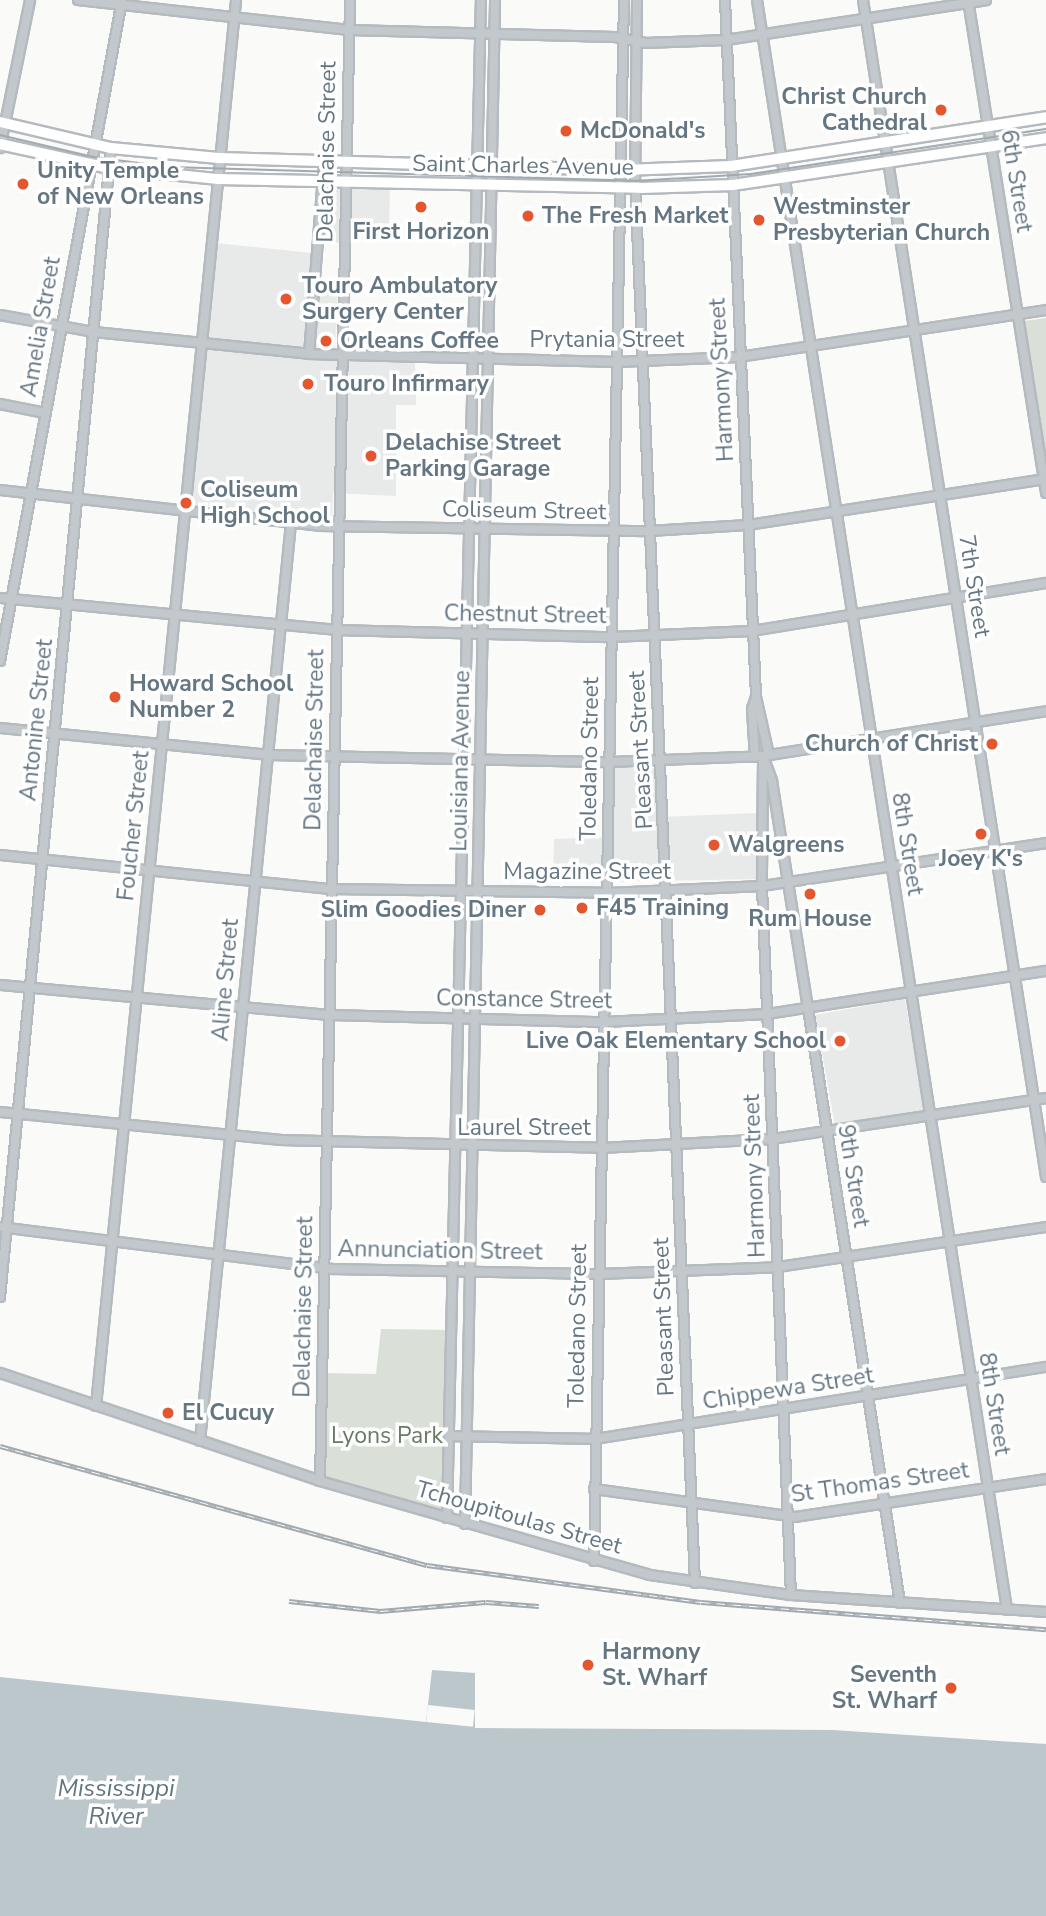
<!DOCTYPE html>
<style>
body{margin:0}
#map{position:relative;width:1046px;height:1916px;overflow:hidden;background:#fafaf8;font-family:"Nunito Sans",sans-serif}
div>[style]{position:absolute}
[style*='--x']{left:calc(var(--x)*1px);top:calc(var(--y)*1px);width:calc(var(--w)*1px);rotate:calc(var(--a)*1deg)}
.built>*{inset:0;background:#e8e9e9;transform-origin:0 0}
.green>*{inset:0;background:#dadfd7}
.water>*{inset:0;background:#bbc7cb}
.pier>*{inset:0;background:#fafaf8;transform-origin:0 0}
.roads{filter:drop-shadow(2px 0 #b5babe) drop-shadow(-2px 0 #b5babe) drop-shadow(0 2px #b5babe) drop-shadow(0 -2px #b5babe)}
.minor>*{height:8px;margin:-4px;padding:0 4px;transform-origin:4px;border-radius:4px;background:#c3c8cc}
.major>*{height:10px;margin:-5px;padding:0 5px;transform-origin:5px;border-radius:5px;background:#fff}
.tram>*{height:2px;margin:-1px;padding:0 1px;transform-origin:1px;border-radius:1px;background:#a2aab0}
.rail>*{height:5px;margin-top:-2.5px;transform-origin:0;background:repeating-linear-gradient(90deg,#fff 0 8px,#a2aab0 0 16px);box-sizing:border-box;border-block:2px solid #a2aab0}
.dots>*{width:19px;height:19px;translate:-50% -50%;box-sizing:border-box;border:4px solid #fff;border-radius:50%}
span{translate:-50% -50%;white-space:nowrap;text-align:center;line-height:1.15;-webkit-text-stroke:7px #fff;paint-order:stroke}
.poi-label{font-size:23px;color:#657683;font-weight:700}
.right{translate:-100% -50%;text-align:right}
.left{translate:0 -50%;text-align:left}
.street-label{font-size:23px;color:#657683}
.park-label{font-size:23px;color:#687a64}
.water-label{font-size:24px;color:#60757c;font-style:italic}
</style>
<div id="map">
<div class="built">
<div style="clip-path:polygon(326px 186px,390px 188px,389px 230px,341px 228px,340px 243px,321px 241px)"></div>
<div style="clip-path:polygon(216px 243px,312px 253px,302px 356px,415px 363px,416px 405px,396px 405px,396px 496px,333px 493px,332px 520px,187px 505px)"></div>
<div style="clip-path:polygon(319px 278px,338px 279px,335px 349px,312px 347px)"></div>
<div style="clip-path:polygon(612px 768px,657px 768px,659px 817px,758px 813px,760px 879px,553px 883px,554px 839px,612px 837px)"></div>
<div style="left:905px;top:999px;width:113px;height:91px;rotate:80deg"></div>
</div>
<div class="green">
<div style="clip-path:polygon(1046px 318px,1046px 461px,1024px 321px)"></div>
<div style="clip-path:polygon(381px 1329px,453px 1330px,447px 1518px,320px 1481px,322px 1373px,376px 1374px)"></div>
</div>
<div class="water">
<div style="clip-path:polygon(432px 1670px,475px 1673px,475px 1728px,833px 1730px,1046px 1744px,1046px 1916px,0 1916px,0 1677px,426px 1722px)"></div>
</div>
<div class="pier">
<div style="left:428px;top:1705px;width:47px;height:17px;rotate:6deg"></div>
</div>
<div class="roads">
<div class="minor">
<div style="--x:78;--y:0;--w:273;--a:6.3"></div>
<div style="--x:349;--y:30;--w:266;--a:1.5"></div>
<div style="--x:615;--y:37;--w:31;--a:11"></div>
<div style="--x:645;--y:43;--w:81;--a:-2.1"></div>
<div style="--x:726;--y:40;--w:263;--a:-8.7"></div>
<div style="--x:637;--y:0;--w:181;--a:90.6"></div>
<div style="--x:635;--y:181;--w:1403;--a:87.55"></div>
<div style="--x:725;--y:0;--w:698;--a:87.45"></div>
<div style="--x:756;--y:697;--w:59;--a:77.4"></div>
<div style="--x:757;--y:0;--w:1629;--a:81.17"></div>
<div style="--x:863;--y:0;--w:1191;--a:81.16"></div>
<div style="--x:968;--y:0;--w:499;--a:81"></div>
<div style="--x:0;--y:148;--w:151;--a:-78.5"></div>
<div style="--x:0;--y:315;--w:96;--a:10.3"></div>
<div style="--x:94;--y:332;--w:216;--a:5.8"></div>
<div style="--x:309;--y:354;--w:308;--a:1.5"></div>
<div style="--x:617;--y:362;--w:122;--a:-2.3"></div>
<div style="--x:739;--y:357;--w:311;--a:-8.7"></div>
<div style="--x:309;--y:354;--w:193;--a:-85.5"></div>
<div style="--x:0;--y:404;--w:46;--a:11.3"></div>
<div style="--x:0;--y:490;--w:322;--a:6.4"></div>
<div style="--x:320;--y:526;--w:329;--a:0.9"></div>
<div style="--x:649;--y:531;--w:99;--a:-3.5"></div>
<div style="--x:748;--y:525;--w:302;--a:-8.8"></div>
<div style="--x:0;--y:598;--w:338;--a:5.4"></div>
<div style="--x:336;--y:630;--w:275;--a:1.5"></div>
<div style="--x:611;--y:637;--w:141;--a:-2.4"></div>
<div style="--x:752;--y:631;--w:298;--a:-9.3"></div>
<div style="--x:0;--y:661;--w:672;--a:-79.54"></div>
<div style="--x:0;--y:728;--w:270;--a:5.7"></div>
<div style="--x:269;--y:755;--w:341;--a:1.2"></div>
<div style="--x:610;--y:762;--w:153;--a:-2.2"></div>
<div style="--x:763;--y:756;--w:287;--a:-9"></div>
<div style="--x:763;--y:756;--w:27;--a:70"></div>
<div style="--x:772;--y:781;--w:230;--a:81"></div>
<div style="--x:808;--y:1008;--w:602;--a:81.21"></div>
<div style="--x:755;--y:757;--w:48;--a:-93.6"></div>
<div style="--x:752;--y:709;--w:13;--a:-72"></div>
<div style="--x:763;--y:759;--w:127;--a:90.5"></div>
<div style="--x:762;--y:886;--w:710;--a:87.66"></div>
<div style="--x:0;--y:855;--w:333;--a:5.9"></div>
<div style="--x:331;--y:889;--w:277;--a:0.8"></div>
<div style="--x:608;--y:893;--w:154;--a:-2.6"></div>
<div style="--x:762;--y:886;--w:287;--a:-8.6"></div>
<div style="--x:0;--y:985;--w:332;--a:5.2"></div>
<div style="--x:331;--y:1015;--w:273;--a:1.5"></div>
<div style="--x:604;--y:1022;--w:163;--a:-2.8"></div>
<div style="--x:767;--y:1014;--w:282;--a:-8.8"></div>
<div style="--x:0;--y:1112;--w:281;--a:5.7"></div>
<div style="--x:280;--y:1140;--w:321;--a:1.4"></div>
<div style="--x:601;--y:1148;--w:171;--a:-3"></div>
<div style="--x:772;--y:1139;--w:277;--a:-8.5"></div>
<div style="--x:0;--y:1227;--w:335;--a:7.2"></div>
<div style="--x:332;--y:1269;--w:267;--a:1.1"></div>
<div style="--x:599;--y:1274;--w:179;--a:-2.2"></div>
<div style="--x:778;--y:1267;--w:271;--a:-8.5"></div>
<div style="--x:0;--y:1297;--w:1154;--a:-84.48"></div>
<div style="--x:0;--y:1373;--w:338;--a:18.6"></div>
<div style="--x:320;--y:1481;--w:343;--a:15.9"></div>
<div style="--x:650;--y:1575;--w:142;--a:8.1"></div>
<div style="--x:791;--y:1595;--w:256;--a:3.8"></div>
<div style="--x:96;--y:1406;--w:1413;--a:-84.31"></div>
<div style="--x:450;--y:1436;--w:145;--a:1.2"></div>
<div style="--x:595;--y:1439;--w:457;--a:-9.1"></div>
<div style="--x:200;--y:1441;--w:922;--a:-84.34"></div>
<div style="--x:320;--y:1481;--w:1481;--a:-88.84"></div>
<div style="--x:594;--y:1489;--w:203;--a:7.9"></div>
<div style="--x:795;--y:1517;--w:254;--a:-8.6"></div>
<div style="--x:447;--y:1518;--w:1518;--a:-88.72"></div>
<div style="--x:465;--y:1524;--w:1524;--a:-88.87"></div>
<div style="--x:594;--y:1561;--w:1561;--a:-88.9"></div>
</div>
<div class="major">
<div style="--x:0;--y:122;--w:114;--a:13.2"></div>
<div style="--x:111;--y:148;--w:108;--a:5.3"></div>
<div style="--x:219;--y:158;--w:404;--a:1.7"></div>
<div style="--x:623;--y:170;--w:108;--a:-2.1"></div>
<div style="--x:731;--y:166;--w:319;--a:-8.8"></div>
<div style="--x:0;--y:144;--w:112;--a:12.4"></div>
<div style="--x:109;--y:168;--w:110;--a:5.8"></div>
<div style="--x:218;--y:179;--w:423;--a:1.2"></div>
<div style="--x:641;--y:188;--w:92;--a:-1.9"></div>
<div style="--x:733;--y:185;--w:317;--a:-8.5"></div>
</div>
</div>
<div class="tram">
<div style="--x:0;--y:135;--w:96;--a:13.3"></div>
<div style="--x:93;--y:157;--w:77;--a:7.5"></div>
<div style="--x:169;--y:167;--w:466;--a:1.7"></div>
<div style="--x:635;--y:181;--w:116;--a:-3.5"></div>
<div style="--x:751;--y:174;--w:298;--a:-8.7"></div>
</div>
<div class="rail">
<div style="--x:0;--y:1446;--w:443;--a:15.6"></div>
<div style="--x:427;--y:1565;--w:276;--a:7.7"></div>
<div style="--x:701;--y:1602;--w:346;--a:4.5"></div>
<div style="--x:289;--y:1601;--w:92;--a:6.3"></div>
<div style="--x:380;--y:1611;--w:106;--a:-4.9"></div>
<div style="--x:486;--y:1602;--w:53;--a:4.3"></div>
</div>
<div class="dots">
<div style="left:941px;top:110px;background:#e4572e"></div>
<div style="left:566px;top:131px;background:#e4572e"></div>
<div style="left:23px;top:184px;background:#e4572e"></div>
<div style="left:421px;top:207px;background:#e4572e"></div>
<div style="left:528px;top:216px;background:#e4572e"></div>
<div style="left:759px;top:220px;background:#e4572e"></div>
<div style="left:286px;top:299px;background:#e4572e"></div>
<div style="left:326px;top:341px;background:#e4572e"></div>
<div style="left:308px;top:384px;background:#e4572e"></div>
<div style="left:371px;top:456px;background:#e4572e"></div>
<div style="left:186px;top:503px;background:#e4572e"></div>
<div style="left:115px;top:697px;background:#e4572e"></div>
<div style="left:992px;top:744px;background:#e4572e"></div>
<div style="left:981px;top:834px;background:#e4572e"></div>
<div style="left:714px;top:845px;background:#e4572e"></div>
<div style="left:810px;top:894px;background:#e4572e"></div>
<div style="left:582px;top:908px;background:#e4572e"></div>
<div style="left:540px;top:910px;background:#e4572e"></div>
<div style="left:840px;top:1041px;background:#e4572e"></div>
<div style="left:168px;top:1413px;background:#e4572e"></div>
<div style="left:588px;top:1665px;background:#e4572e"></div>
<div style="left:951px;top:1688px;background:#e4572e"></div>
</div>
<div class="poi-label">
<span class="right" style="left:927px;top:110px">Christ Church<br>Cathedral</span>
<span class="left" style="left:580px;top:131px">McDonald's</span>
<span class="left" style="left:37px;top:184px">Unity Temple<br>of New Orleans</span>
<span class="left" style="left:773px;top:220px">Westminster<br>Presbyterian Church</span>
<span class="left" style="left:542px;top:216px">The Fresh Market</span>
<span style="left:421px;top:232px">First Horizon</span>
<span class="left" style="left:302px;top:299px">Touro Ambulatory<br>Surgery Center</span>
<span class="left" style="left:340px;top:341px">Orleans Coffee</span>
<span class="left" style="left:324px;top:384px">Touro Infirmary</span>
<span class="left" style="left:385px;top:456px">Delachise Street<br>Parking Garage</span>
<span class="left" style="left:200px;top:503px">Coliseum<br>High School</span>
<span class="left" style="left:129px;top:697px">Howard School<br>Number 2</span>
<span class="right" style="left:978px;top:744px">Church of Christ</span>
<span class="left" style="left:728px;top:845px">Walgreens</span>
<span style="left:981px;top:859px">Joey K's</span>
<span class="left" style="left:596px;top:908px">F45 Training</span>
<span class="right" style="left:526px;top:910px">Slim Goodies Diner</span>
<span style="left:810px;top:919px">Rum House</span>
<span class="right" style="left:826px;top:1041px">Live Oak Elementary School</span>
<span class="left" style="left:182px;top:1413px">El Cucuy</span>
<span class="left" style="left:602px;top:1665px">Harmony<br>St. Wharf</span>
<span class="right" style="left:937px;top:1688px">Seventh<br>St. Wharf</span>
</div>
<div class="street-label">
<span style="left:327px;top:152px;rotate:-89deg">Delachaise Street</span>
<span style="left:523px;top:166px;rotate:1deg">Saint Charles Avenue</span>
<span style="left:1016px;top:181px;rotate:81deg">6th Street</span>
<span style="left:41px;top:327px;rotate:-80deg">Amelia Street</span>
<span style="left:607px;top:340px">Prytania Street</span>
<span style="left:722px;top:380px;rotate:-93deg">Harmony Street</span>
<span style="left:524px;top:511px;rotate:1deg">Coliseum Street</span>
<span style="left:974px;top:586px;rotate:81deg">7th Street</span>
<span style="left:525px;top:615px;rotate:1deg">Chestnut Street</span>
<span style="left:37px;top:720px;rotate:-84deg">Antonine Street</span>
<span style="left:315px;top:740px;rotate:-89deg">Delachaise Street</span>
<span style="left:641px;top:750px;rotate:-93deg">Pleasant Street</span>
<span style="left:590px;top:759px;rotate:-89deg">Toledano Street</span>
<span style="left:461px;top:761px;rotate:-89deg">Louisiana Avenue</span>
<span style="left:134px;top:826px;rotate:-84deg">Foucher Street</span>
<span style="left:907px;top:844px;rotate:81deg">8th Street</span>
<span style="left:587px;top:872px">Magazine Street</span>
<span style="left:226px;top:980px;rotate:-85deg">Aline Street</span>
<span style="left:524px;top:1000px;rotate:1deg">Constance Street</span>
<span style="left:524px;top:1128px">Laurel Street</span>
<span style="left:755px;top:1176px;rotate:-92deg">Harmony Street</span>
<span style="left:853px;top:1176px;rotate:81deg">9th Street</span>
<span style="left:440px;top:1251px;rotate:1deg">Annunciation Street</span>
<span style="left:304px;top:1307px;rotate:-89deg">Delachaise Street</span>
<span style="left:664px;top:1317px;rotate:-92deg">Pleasant Street</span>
<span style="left:578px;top:1326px;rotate:-89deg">Toledano Street</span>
<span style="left:788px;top:1389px;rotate:-9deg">Chippewa Street</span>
<span style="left:994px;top:1404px;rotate:81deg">8th Street</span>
<span style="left:880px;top:1483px;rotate:-8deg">St Thomas Street</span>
<span style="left:519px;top:1518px;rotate:16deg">Tchoupitoulas Street</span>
</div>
<div class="park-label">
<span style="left:387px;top:1436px">Lyons Park</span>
</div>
<div class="water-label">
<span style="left:116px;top:1803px">Mississippi<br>River</span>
</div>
</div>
